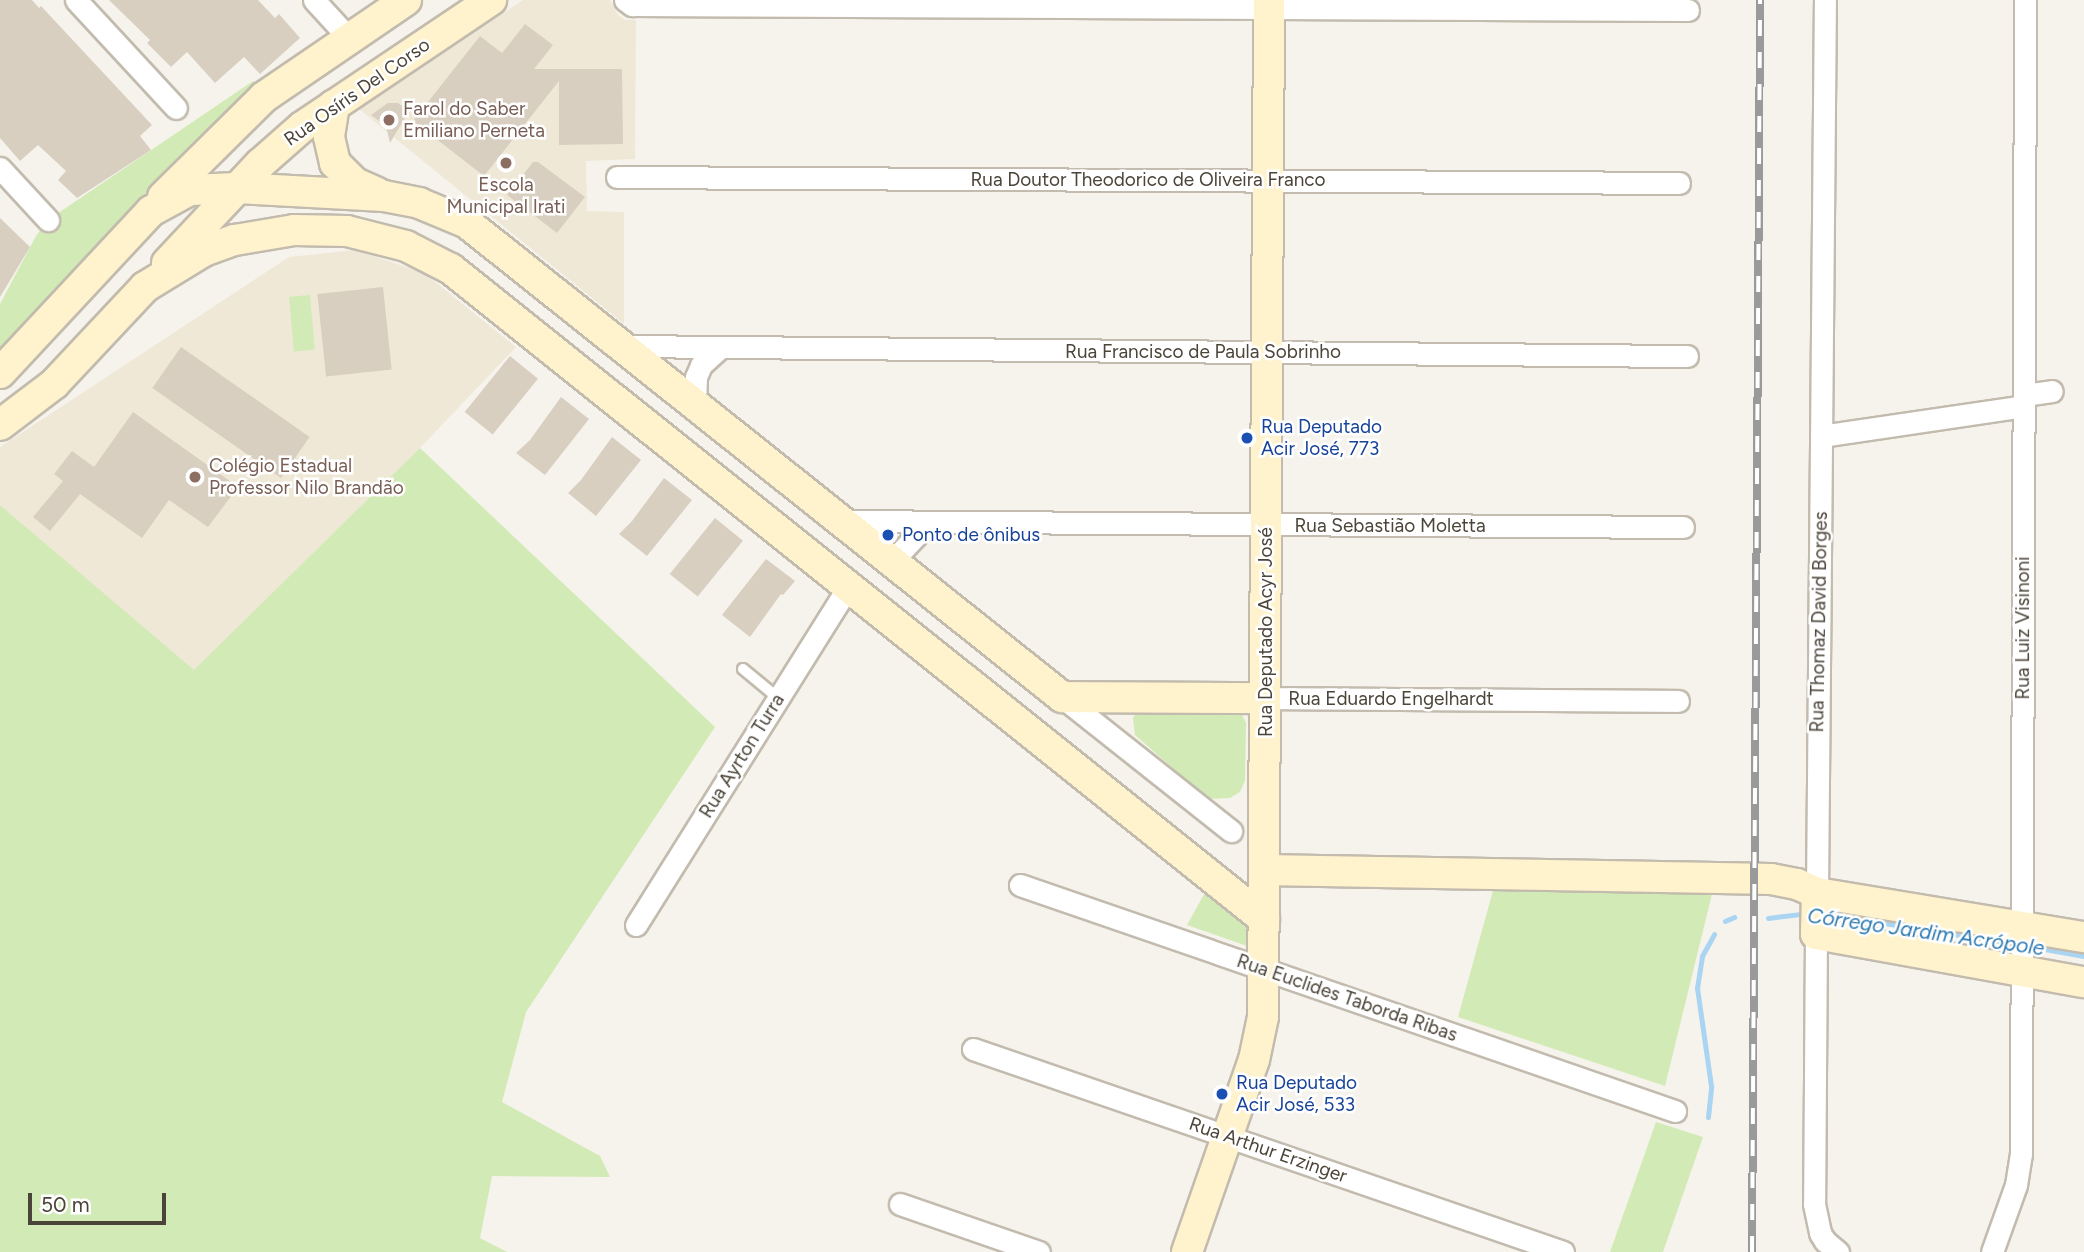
<!DOCTYPE html>
<meta charset="utf-8">
<style>
body{margin:0}
#map{position:relative;width:2084px;height:1252px;overflow:hidden;background:#f6f3ec;font-family:Figtree,sans-serif}
div>[style]{position:absolute}
[style*='--x']{left:calc(var(--x)*1px);top:calc(var(--y)*1px);width:calc(var(--w)*1px);rotate:calc(var(--a)*1deg)}
.education>*{inset:0;background:#efe8d6}
.green>*{inset:0;background:#d2eab5;transform-origin:0 0}
.stream>*{height:5px;margin:-2.5px;padding:0 2.5px;transform-origin:2.5px;border-radius:2.5px;background:#a9d4f2}
.building>*{inset:0;background:#d8cfc1;transform-origin:0 0}
.roads{filter:drop-shadow(2px 0 #c2bbae) drop-shadow(-2px 0 #c2bbae) drop-shadow(0 2px #c2bbae) drop-shadow(0 -2px #c2bbae)}
.lane>*{height:10px;margin:-5px;padding:0 5px;transform-origin:5px;border-radius:5px;background:#fff}
.street>*{height:21px;margin:-10.5px;padding:0 10.5px;transform-origin:10.5px;border-radius:10.5px;background:#fff}
.secondary>*{height:30px;margin:-15px;padding:0 15px;transform-origin:15px;border-radius:15px;background:#fff3cd}
.rail>*{height:8px;margin-top:-4px;transform-origin:0;background:repeating-linear-gradient(90deg,#fff 0 16px,#9a9a9a 0 32px);box-sizing:border-box;border-block:2px solid #9a9a9a}
.dots>*{width:19px;height:19px;translate:-50% -50%;box-sizing:border-box;border:4px solid #fff;border-radius:50%}
span{translate:-50% -50%;white-space:nowrap;text-align:center;line-height:1.15;-webkit-text-stroke:5px #fff;paint-order:stroke}
.street-label{font-size:19px;color:#4b4439}
.education-label{font-size:19px;color:#785e54}
.left{translate:0 -50%;text-align:left}
.transit-label{font-size:19px;color:#164399}
.water-label{font-size:21px;color:#2e7ab2;font-style:italic}
.scale{position:absolute;left:28px;top:1193px;width:138px;height:32px;box-sizing:border-box;border:4px solid #4b4439;border-top:0;padding-left:9px;font-size:21px;line-height:24px;white-space:nowrap;color:#4b4439;-webkit-text-stroke:5px #fff;paint-order:stroke}
</style>
<div id="map">
<div class="education">
<div style="clip-path:polygon(523px 0,610px 0,618px 15px,625px 20px,636px 20px,635px 159px,586px 161px,587px 211px,624px 212px,624px 324px,359px 109px)"></div>
<div style="clip-path:polygon(355px 250px,424px 273px,516px 347px,420px 448px,194px 671px,0 505px,0 447px,289px 257px)"></div>
</div>
<div class="green">
<div style="clip-path:polygon(253px 81px,260px 87px,0 356px,0 304px,36px 236px,48px 220px)"></div>
<div style="left:310px;top:295px;width:55px;height:21px;rotate:85deg"></div>
<div style="clip-path:polygon(420px 448px,715px 727px,526px 1012px,502px 1102px,600px 1156px,610px 1177px,492px 1176px,480px 1238px,507px 1252px,0 1252px,0 505px,194px 670px)"></div>
<div style="clip-path:polygon(1146px 710px,1234px 711px,1242px 715px,1246px 723px,1245px 781px,1240px 792px,1230px 798px,1208px 799px,1135px 735px,1133px 718px,1137px 712px)"></div>
<div style="clip-path:polygon(1494px 887px,1713px 890px,1665px 1086px,1458px 1017px)"></div>
<div style="clip-path:polygon(1207px 889px,1249px 921px,1250px 947px,1187px 925px)"></div>
<div style="clip-path:polygon(1656px 1122px,1703px 1137px,1663px 1252px,1610px 1252px)"></div>
</div>
<div class="stream">
<div style="--x:1827;--y:914;--w:192;--a:9"></div>
<div style="--x:1768;--y:918;--w:38;--a:-7"></div>
<div style="--x:1725;--y:921;--w:10;--a:-24"></div>
<div style="--x:2027;--y:946;--w:58;--a:10"></div>
<div style="--x:1708;--y:1117;--w:31;--a:-84"></div>
<div style="--x:1711;--y:1086;--w:99;--a:-98.1"></div>
<div style="--x:1697;--y:988;--w:32;--a:-81"></div>
<div style="--x:1702;--y:956;--w:25;--a:-61"></div>
</div>
<div class="building">
<div style="clip-path:polygon(0 0,32px 0,39px 8px,41px 6px,152px 125px,140px 136px,151px 150px,77px 198px,58px 180px,66px 171px,38px 145px,20px 161px,0 138px)"></div>
<div style="clip-path:polygon(109px 0,258px 0,275px 18px,279px 14px,300px 38px,260px 74px,244px 57px,215px 83px,187px 52px,171px 67px,147px 43px,150px 40px)"></div>
<div style="clip-path:polygon(525px 24px,553px 45px,534px 69px,622px 69px,623px 144px,559px 145px,559px 81px,484px 176px,413px 121px,480px 36px,502px 53px)"></div>
<div style="clip-path:polygon(388px 103px,398px 103px,409px 111px,390px 143px,386px 126px,371px 115px)"></div>
<div style="clip-path:polygon(533px 162px,538px 162px,585px 197px,557px 233px,507px 195px)"></div>
<div style="clip-path:polygon(0 218px,30px 247px,0 297px)"></div>
<div style="left:383px;top:287px;width:83px;height:66px;rotate:84deg"></div>
<div style="left:181px;top:347px;width:157px;height:50px;rotate:35deg"></div>
<div style="left:510px;top:356px;width:36px;height:72px;rotate:39deg"></div>
<div style="clip-path:polygon(561px 397px,589px 419px,545px 475px,516px 453px,530px 440px)"></div>
<div style="clip-path:polygon(133px 412px,238px 487px,208px 527px,169px 500px,142px 538px,80px 494px,50px 531px,33px 517px,63px 481px,54px 474px,72px 451px,94px 467px)"></div>
<div style="clip-path:polygon(612px 437px,641px 460px,596px 516px,568px 493px,581px 480px)"></div>
<div style="clip-path:polygon(664px 478px,692px 500px,647px 556px,619px 534px,632px 521px)"></div>
<div style="left:715px;top:518px;width:36px;height:72px;rotate:39deg"></div>
<div style="clip-path:polygon(766px 559px,795px 581px,783px 595px,781px 594px,750px 637px,722px 615px)"></div>
</div>
<div class="roads">
<div class="lane">
<div style="--x:743;--y:669;--w:45;--a:39.6"></div>
</div>
<div class="street">
<div style="--x:76;--y:0;--w:147;--a:47.2"></div>
<div style="--x:314;--y:0;--w:52;--a:47.4"></div>
<div style="--x:625;--y:0;--w:9;--a:36"></div>
<div style="--x:632;--y:5;--w:1056;--a:0.27"></div>
<div style="--x:0;--y:168;--w:71;--a:47.3"></div>
<div style="--x:617;--y:177;--w:1062;--a:0.32"></div>
<div style="--x:621;--y:346;--w:1066;--a:0.54"></div>
<div style="--x:2024;--y:395;--w:28;--a:-8"></div>
<div style="--x:695;--y:405;--w:28;--a:-88"></div>
<div style="--x:696;--y:377;--w:13;--a:-67"></div>
<div style="--x:701;--y:365;--w:25;--a:-42"></div>
<div style="--x:1821;--y:436;--w:205;--a:-8.4"></div>
<div style="--x:841;--y:521;--w:842;--a:0.41"></div>
<div style="--x:892;--y:561;--w:52;--a:-46.5"></div>
<div style="--x:1062;--y:697;--w:216;--a:38.4"></div>
<div style="--x:1265;--y:698;--w:413;--a:0.4"></div>
<div style="--x:1020;--y:885;--w:693;--a:19.04"></div>
<div style="--x:1817;--y:893;--w:893;--a:-89.49"></div>
<div style="--x:636;--y:925;--w:399;--a:-57.9"></div>
<div style="--x:1816;--y:934;--w:270;--a:90.4"></div>
<div style="--x:1814;--y:1204;--w:30;--a:78"></div>
<div style="--x:1820;--y:1233;--w:9;--a:58"></div>
<div style="--x:1825;--y:1241;--w:17;--a:40"></div>
<div style="--x:973;--y:1049;--w:624;--a:18.99"></div>
<div style="--x:900;--y:1204;--w:147;--a:19.1"></div>
<div style="--x:1992;--y:1252;--w:71;--a:-70.3"></div>
<div style="--x:2016;--y:1185;--w:31;--a:-81"></div>
<div style="--x:2021;--y:1154;--w:1154;--a:-89.8"></div>
</div>
<div class="secondary">
<div style="--x:334;--y:105;--w:32;--a:99"></div>
<div style="--x:329;--y:137;--w:27;--a:77"></div>
<div style="--x:335;--y:163;--w:28;--a:45"></div>
<div style="--x:355;--y:183;--w:24;--a:24"></div>
<div style="--x:163;--y:197;--w:142;--a:-44.7"></div>
<div style="--x:264;--y:97;--w:172;--a:-34.3"></div>
<div style="--x:167;--y:263;--w:136;--a:-46.8"></div>
<div style="--x:260;--y:164;--w:56;--a:-41.4"></div>
<div style="--x:302;--y:127;--w:228;--a:-33.9"></div>
<div style="--x:0;--y:373;--w:221;--a:-47"></div>
<div style="--x:151;--y:211;--w:44;--a:-28.3"></div>
<div style="--x:190;--y:190;--w:47;--a:-2.4"></div>
<div style="--x:237;--y:188;--w:147;--a:3.1"></div>
<div style="--x:384;--y:196;--w:36;--a:11"></div>
<div style="--x:419;--y:203;--w:52;--a:22.6"></div>
<div style="--x:467;--y:223;--w:761;--a:38.54"></div>
<div style="--x:1062;--y:697;--w:203;--a:0.3"></div>
<div style="--x:0;--y:425;--w:68;--a:-37.2"></div>
<div style="--x:54;--y:384;--w:133;--a:-46.8"></div>
<div style="--x:145;--y:287;--w:69;--a:-31.4"></div>
<div style="--x:204;--y:251;--w:33;--a:-20"></div>
<div style="--x:235;--y:240;--w:60;--a:-9.6"></div>
<div style="--x:294;--y:230;--w:53;--a:1.1"></div>
<div style="--x:347;--y:231;--w:61;--a:14.3"></div>
<div style="--x:406;--y:246;--w:51;--a:27.1"></div>
<div style="--x:451;--y:269;--w:1041;--a:38.64"></div>
<div style="--x:1264;--y:870;--w:507;--a:1.02"></div>
<div style="--x:1771;--y:879;--w:26;--a:11"></div>
<div style="--x:1797;--y:884;--w:22;--a:24"></div>
<div style="--x:1817;--y:893;--w:271;--a:9.4"></div>
<div style="--x:1817;--y:893;--w:41;--a:91.4"></div>
<div style="--x:1816;--y:934;--w:272;--a:10.2"></div>
<div style="--x:1187;--y:1252;--w:203;--a:-70.8"></div>
<div style="--x:1254;--y:1060;--w:44;--a:-78.2"></div>
<div style="--x:1263;--y:1017;--w:1017;--a:-89.66"></div>
</div>
</div>
<div class="rail">
<div style="--x:1752;--y:1252;--w:1252;--a:-89.63"></div>
</div>
<div class="dots">
<div style="left:389px;top:120px;background:#8d6e63"></div>
<div style="left:506px;top:163px;background:#8d6e63"></div>
<div style="left:1247px;top:438px;background:#1a4fb4"></div>
<div style="left:195px;top:477px;background:#8d6e63"></div>
<div style="left:888px;top:535px;background:#1a4fb4"></div>
<div style="left:1222px;top:1094px;background:#1a4fb4"></div>
</div>
<div class="street-label">
<span style="left:357px;top:92px;rotate:-35deg">Rua Osíris Del Corso</span>
<span style="left:1148px;top:180px">Rua Doutor Theodorico de Oliveira Franco</span>
<span style="left:1203px;top:352px">Rua Francisco de Paula Sobrinho</span>
<span style="left:1390px;top:526px">Rua Sebastião Moletta</span>
<span style="left:1819px;top:622px;rotate:-89deg">Rua Thomaz David Borges</span>
<span style="left:2023px;top:628px;rotate:-90deg">Rua Luiz Visinoni</span>
<span style="left:1266px;top:632px;rotate:-90deg">Rua Deputado Acyr José</span>
<span style="left:1391px;top:699px">Rua Eduardo Engelhardt</span>
<span style="left:742px;top:756px;rotate:-58deg">Rua Ayrton Turra</span>
<span style="left:1347px;top:998px;rotate:19deg">Rua Euclides Taborda Ribas</span>
<span style="left:1268px;top:1150px;rotate:19deg">Rua Arthur Erzinger</span>
</div>
<div class="education-label">
<span class="left" style="left:403px;top:120px">Farol do Saber<br>Emiliano Perneta</span>
<span style="left:506px;top:196px">Escola<br>Municipal Irati</span>
<span class="left" style="left:209px;top:477px">Colégio Estadual<br>Professor Nilo Brandão</span>
</div>
<div class="transit-label">
<span class="left" style="left:1261px;top:438px">Rua Deputado<br>Acir José, 773</span>
<span class="left" style="left:902px;top:535px">Ponto de ônibus</span>
<span class="left" style="left:1236px;top:1094px">Rua Deputado<br>Acir José, 533</span>
</div>
<div class="water-label">
<span style="left:1926px;top:932px;rotate:8deg">Córrego Jardim Acrópole</span>
</div>
<div class="scale">50 m</div>
</div>
